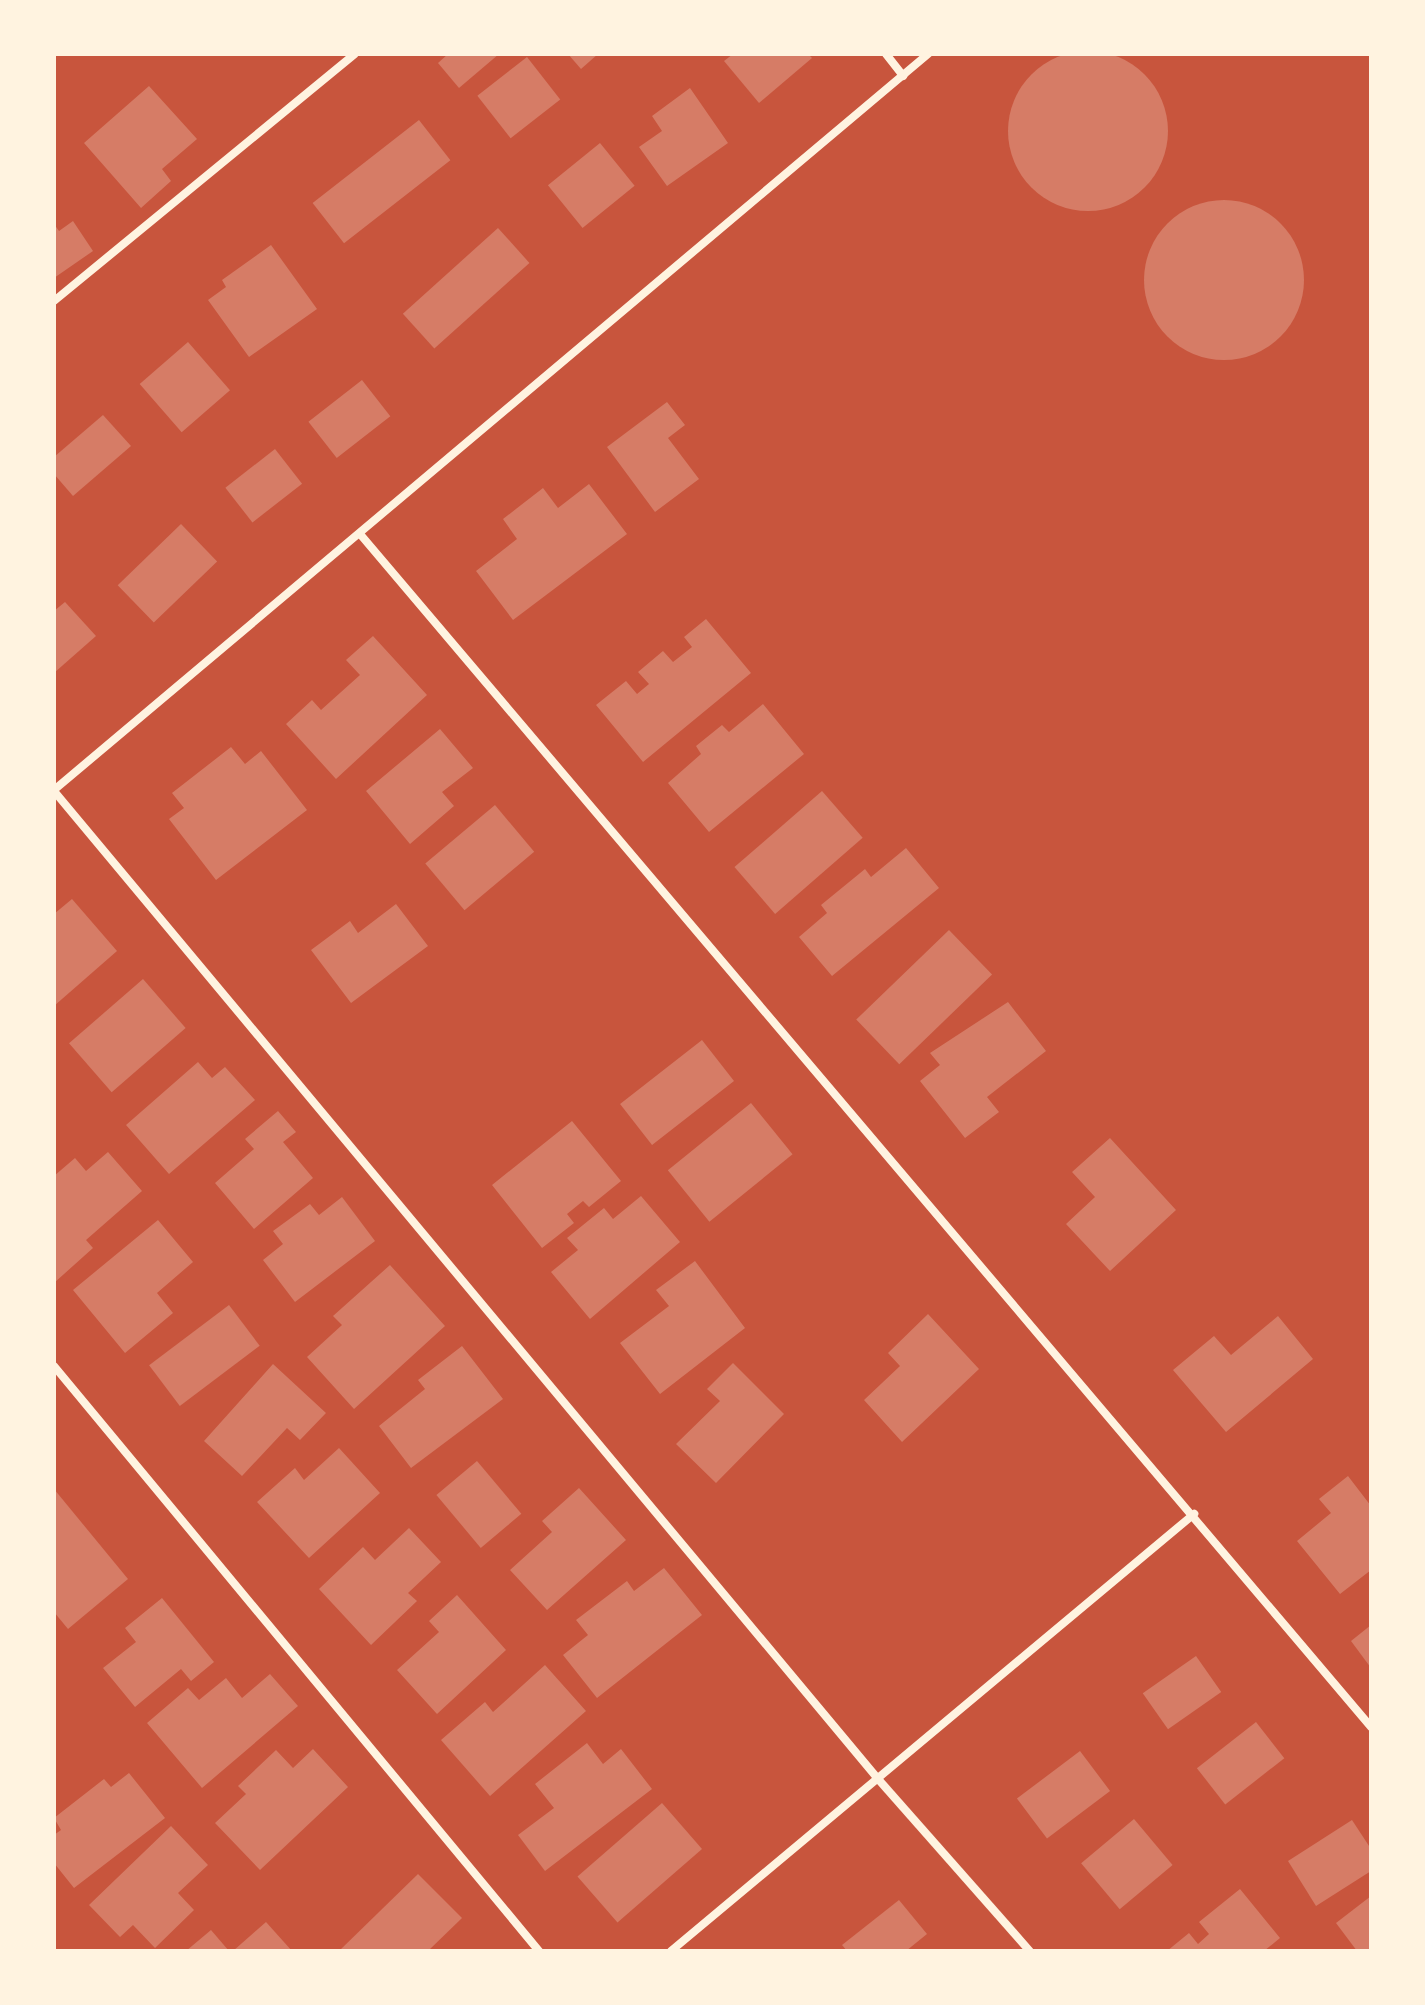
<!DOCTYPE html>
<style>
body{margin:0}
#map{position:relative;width:1425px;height:2005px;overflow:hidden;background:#c8553d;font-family:"Roboto Condensed",sans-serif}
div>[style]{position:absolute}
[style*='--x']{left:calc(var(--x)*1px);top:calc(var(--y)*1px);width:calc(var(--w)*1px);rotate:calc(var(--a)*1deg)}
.building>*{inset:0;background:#d67c66;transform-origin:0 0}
.round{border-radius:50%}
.minor>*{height:8px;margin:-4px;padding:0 4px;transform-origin:4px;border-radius:4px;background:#fff3e0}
span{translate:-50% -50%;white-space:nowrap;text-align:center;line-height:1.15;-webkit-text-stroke:6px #fff3e0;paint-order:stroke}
.frame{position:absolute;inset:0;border:56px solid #fff3e0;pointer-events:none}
</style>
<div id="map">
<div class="building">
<div class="round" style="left:1008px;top:51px;width:160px;height:160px"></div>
<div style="clip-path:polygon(448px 54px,499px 54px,459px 88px,438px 63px)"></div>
<div style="clip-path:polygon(568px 54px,598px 54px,581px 69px)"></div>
<div style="clip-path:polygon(733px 54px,808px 54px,812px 58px,759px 103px,724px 61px)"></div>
<div style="left:527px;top:57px;width:54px;height:63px;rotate:52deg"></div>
<div style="clip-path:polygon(149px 86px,197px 139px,162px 169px,171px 181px,141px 208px,84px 143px)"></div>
<div style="clip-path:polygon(690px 88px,728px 143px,667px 186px,639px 147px,662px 131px,652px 116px)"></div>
<div style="left:419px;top:120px;width:51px;height:135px;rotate:52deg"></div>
<div style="left:600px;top:143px;width:55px;height:67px;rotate:51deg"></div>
<div class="round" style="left:1144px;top:200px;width:160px;height:160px"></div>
<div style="clip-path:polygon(73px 221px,93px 251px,54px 278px,54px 224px,59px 231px)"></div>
<div style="left:498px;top:228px;width:47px;height:128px;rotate:48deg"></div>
<div style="clip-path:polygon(271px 245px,317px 309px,249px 357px,208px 300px,226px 287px,222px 280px)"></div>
<div style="left:188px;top:342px;width:64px;height:64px;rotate:49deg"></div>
<div style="left:362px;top:380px;width:46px;height:68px;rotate:52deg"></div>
<div style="clip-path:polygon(667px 402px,685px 425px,668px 438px,699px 479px,655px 512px,607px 447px)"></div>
<div style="clip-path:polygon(103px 415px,131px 446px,73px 496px,54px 474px,54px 457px)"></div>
<div style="left:275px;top:449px;width:44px;height:63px;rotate:52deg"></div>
<div style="clip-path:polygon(589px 484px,627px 534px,513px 620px,476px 571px,517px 539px,503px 519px,543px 488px,558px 508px)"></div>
<div style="left:181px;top:524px;width:52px;height:88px;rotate:46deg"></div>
<div style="clip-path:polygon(65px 602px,96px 636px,54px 673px,54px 611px)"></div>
<div style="clip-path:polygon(706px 619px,751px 673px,643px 762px,596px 705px,626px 681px,637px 694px,649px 684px,638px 672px,663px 651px,673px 662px,692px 647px,684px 637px)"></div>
<div style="clip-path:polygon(373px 636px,427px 695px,336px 779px,286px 724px,312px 700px,321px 710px,360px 675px,346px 660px)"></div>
<div style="clip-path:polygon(763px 704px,804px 754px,709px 832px,668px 783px,701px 754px,696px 746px,722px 725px,729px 732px)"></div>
<div style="clip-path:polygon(440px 729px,473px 768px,442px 792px,454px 806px,410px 844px,366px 791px)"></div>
<div style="clip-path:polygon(231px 747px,245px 764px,261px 751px,307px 810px,216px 880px,169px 819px,184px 808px,172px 793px)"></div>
<div style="left:822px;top:791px;width:62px;height:116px;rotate:49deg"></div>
<div style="left:495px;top:805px;width:61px;height:91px;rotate:50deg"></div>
<div style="clip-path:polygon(906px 848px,939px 888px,832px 976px,799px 937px,827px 913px,821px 905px,865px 869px,871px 877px)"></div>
<div style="clip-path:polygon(72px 899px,117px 951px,54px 1006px,54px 914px)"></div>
<div style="clip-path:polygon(396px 904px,428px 946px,351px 1003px,311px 950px,350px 921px,358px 933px)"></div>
<div style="left:949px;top:930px;width:62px;height:129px;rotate:46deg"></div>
<div style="left:143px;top:979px;width:65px;height:98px;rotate:49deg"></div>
<div style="clip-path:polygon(1008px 1002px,1046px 1051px,987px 1097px,999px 1112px,965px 1138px,920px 1081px,940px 1065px,930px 1053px)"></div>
<div style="left:702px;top:1040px;width:52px;height:104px;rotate:52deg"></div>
<div style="clip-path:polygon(198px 1062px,212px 1078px,225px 1067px,255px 1100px,169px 1174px,126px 1125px)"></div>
<div style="left:751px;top:1103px;width:66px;height:107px;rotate:51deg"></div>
<div style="clip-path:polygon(278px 1111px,296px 1132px,283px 1142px,313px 1178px,254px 1229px,215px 1183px,254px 1149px,245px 1139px)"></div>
<div style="clip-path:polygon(572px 1121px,621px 1181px,589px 1207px,583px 1201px,567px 1214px,574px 1223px,542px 1248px,492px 1185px)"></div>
<div style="clip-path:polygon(1110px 1138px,1176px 1210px,1110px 1271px,1066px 1224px,1095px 1197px,1072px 1172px)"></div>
<div style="clip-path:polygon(108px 1152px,142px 1191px,86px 1240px,93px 1248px,54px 1283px,54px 1176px,75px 1158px,86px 1171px)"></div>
<div style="clip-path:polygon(641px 1196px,680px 1242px,590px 1319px,551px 1272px,578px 1250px,567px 1238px,604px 1208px,613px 1219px)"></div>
<div style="clip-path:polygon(342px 1197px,375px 1241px,295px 1302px,263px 1260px,283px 1244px,273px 1231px,310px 1204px,319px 1215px)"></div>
<div style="clip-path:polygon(158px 1220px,193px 1262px,157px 1293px,173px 1313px,125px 1353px,73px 1290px)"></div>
<div style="clip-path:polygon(695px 1261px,745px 1328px,660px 1394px,620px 1343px,669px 1306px,656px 1290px)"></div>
<div style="clip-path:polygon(390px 1265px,445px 1326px,354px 1409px,307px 1357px,342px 1325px,333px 1316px)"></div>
<div style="left:229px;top:1305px;width:51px;height:100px;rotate:53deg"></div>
<div style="clip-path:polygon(928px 1314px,979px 1369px,902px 1442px,864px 1400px,900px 1366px,888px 1353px)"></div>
<div style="clip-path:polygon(1278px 1316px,1313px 1359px,1226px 1432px,1173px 1370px,1214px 1336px,1231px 1355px)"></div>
<div style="clip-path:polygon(462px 1346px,503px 1399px,411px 1468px,379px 1426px,425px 1389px,418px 1380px)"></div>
<div style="clip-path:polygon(733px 1363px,784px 1414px,716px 1483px,676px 1444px,720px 1401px,707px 1389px)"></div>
<div style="clip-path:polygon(273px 1364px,326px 1413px,300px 1440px,287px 1428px,242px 1476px,204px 1441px)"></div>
<div style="clip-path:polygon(339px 1448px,380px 1493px,309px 1558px,257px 1502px,295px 1468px,304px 1480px)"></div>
<div style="left:477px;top:1461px;width:69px;height:53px;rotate:50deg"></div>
<div style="clip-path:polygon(1348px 1476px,1371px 1506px,1371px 1570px,1340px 1594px,1297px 1541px,1331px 1513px,1319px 1499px)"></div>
<div style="clip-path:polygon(579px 1488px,626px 1540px,547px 1610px,510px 1570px,552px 1532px,542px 1521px)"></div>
<div style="clip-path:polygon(54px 1489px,128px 1579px,68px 1629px,54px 1612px)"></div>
<div style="clip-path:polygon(409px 1528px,441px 1562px,408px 1593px,417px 1601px,371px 1645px,319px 1589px,363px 1547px,375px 1560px)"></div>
<div style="clip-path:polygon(664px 1568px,702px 1615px,597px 1698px,563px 1655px,588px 1635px,576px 1620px,627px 1581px,634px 1591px)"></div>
<div style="clip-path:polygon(457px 1595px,506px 1650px,437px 1714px,397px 1670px,439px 1632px,429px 1621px)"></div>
<div style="clip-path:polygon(162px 1598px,214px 1662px,191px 1681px,181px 1669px,135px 1707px,103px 1668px,136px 1642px,125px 1628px)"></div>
<div style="clip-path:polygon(1371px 1625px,1371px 1668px,1351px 1641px)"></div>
<div style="left:1196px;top:1656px;width:44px;height:65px;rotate:55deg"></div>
<div style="clip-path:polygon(545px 1665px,586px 1711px,490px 1796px,441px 1740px,485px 1702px,493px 1712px)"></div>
<div style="clip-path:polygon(270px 1674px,298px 1706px,202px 1788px,147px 1723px,188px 1688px,199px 1700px,226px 1678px,242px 1698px)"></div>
<div style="left:1256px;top:1722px;width:46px;height:75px;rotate:52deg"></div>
<div style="clip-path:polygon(587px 1743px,603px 1764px,621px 1749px,652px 1789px,545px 1871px,518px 1835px,554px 1808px,535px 1784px)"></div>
<div style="clip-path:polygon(313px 1749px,348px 1787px,260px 1870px,215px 1823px,246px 1794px,238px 1786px,276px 1750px,293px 1768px)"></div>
<div style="left:1080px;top:1751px;width:50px;height:79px;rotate:53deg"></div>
<div style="clip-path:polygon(129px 1773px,165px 1818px,74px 1888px,54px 1863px,54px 1835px,61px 1830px,54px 1818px,104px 1779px,111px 1787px)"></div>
<div style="left:662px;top:1803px;width:61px;height:112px;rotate:49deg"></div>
<div style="left:1134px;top:1819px;width:60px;height:69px;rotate:50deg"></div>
<div style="clip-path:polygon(1352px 1820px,1371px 1849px,1371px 1871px,1316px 1906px,1288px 1861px)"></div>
<div style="clip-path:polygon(171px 1826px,208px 1865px,178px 1893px,194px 1910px,155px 1948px,133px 1925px,120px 1937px,89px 1905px)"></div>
<div style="clip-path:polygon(418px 1874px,462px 1918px,428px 1951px,339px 1951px)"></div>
<div style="clip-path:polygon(1240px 1889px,1280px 1938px,1264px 1951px,1167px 1951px,1189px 1933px,1198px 1944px,1209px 1934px,1199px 1922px)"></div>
<div style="clip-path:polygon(1371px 1896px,1371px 1951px,1357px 1951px,1336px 1923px)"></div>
<div style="clip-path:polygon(899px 1900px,927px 1934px,906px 1951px,847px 1951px,842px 1945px)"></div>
<div style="clip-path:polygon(266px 1922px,292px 1951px,233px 1951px)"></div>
<div style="clip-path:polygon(211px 1930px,229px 1951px,186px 1951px)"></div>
</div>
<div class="minor">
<div style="--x:886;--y:54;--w:28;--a:52"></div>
<div style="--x:54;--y:301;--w:389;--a:-39.4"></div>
<div style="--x:360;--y:534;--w:1564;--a:49.72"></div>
<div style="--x:54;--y:790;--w:1143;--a:-40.1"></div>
<div style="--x:54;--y:791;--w:1288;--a:50.17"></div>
<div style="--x:879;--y:1780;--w:228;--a:48.6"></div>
<div style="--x:54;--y:1366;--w:760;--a:50.34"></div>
<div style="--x:671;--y:1951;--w:682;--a:-39.88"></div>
</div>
<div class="frame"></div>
</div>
